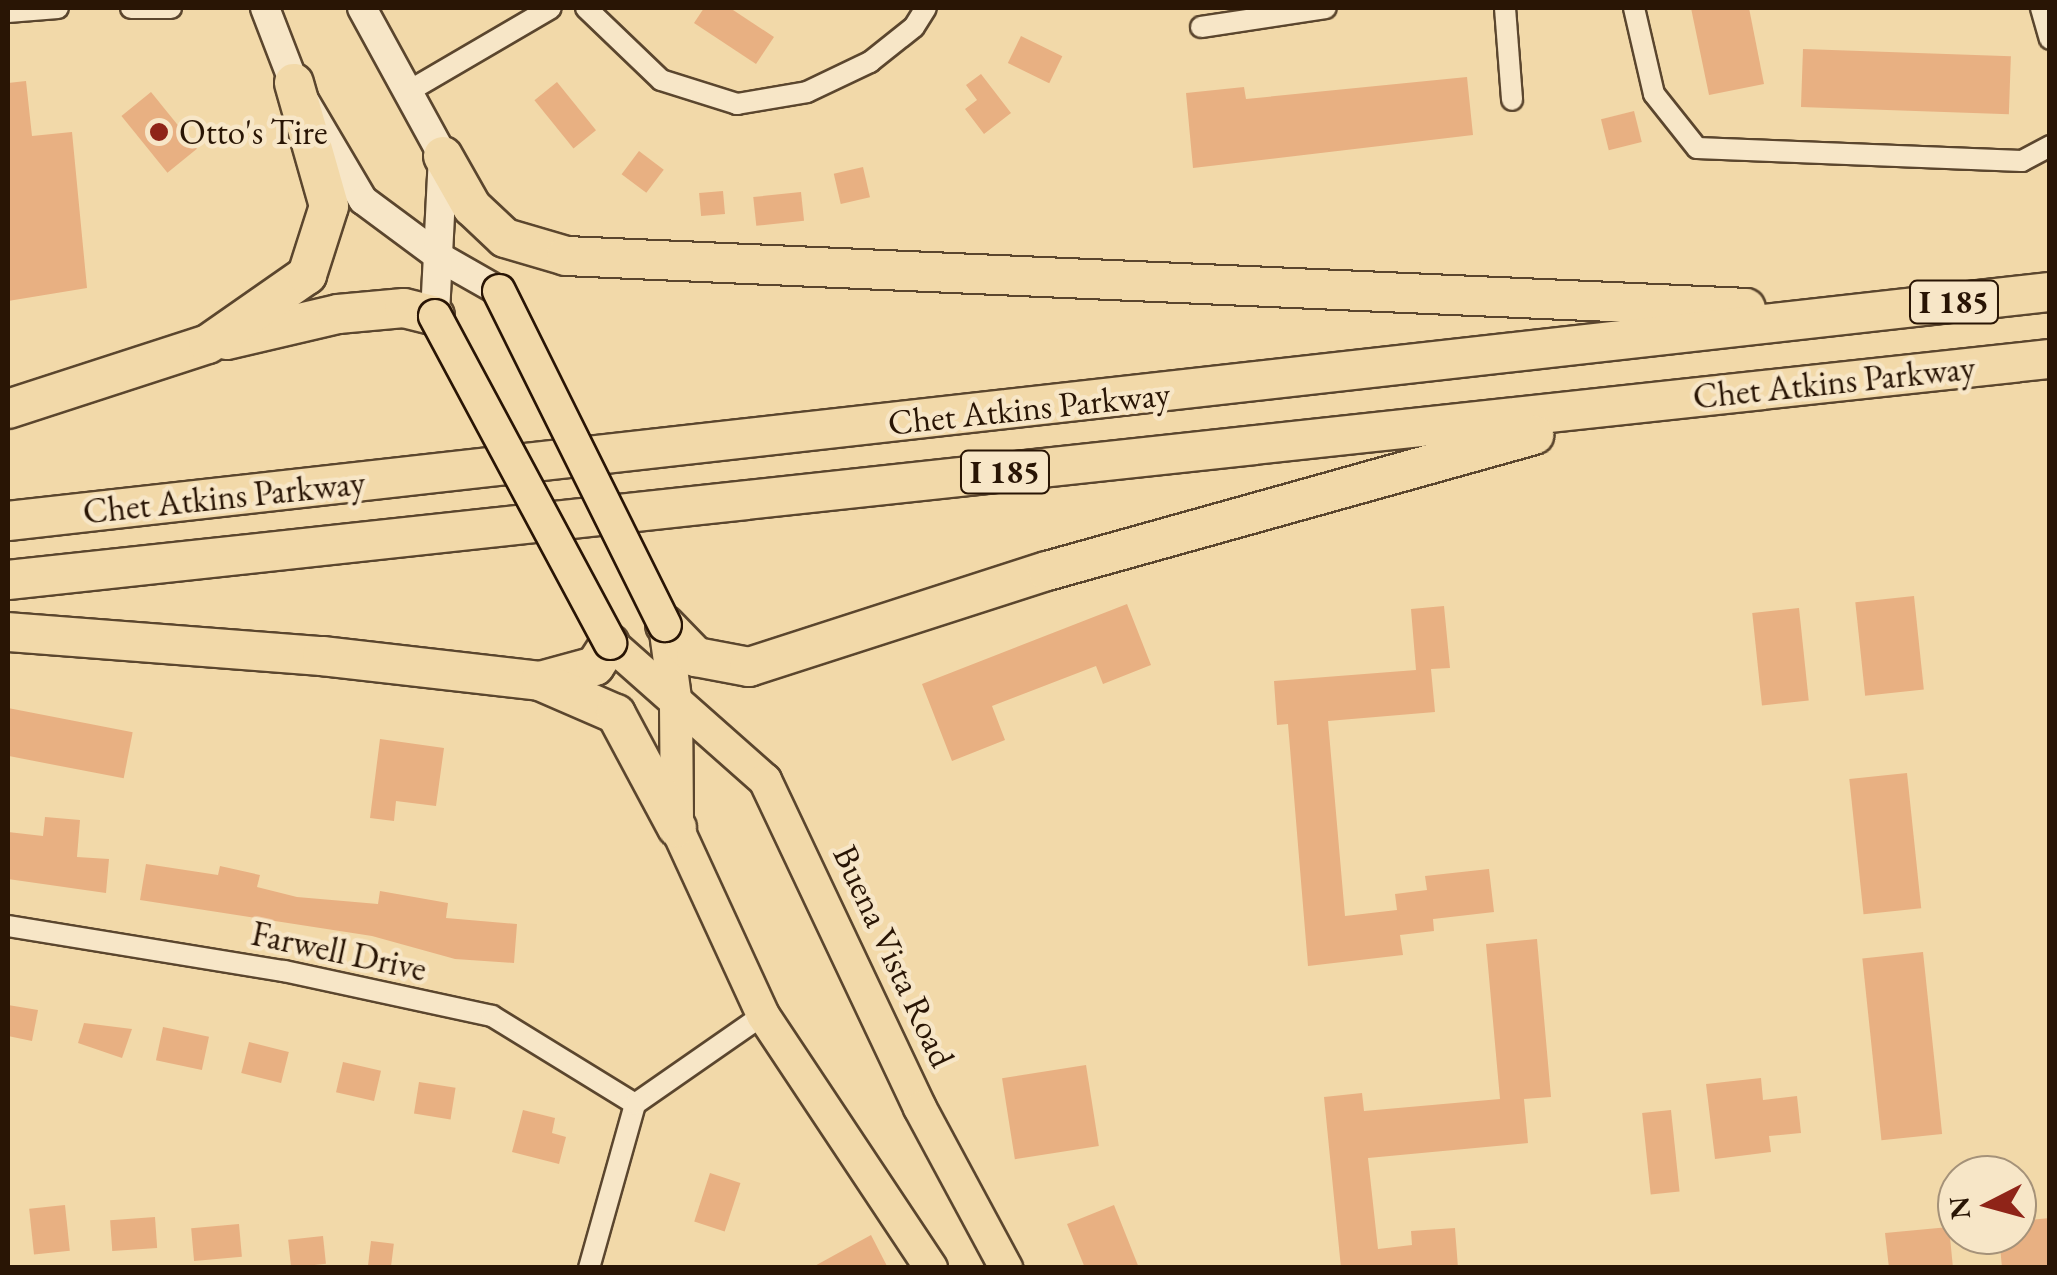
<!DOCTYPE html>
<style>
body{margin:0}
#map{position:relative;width:2057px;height:1275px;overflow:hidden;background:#f2d9a9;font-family:"EB Garamond",serif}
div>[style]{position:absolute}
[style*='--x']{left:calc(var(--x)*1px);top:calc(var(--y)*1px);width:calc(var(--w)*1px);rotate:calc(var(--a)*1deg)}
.building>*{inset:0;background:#e8b082;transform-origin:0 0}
.roads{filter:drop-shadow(2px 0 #5b462e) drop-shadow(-2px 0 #5b462e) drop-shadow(0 2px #5b462e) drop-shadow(0 -2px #5b462e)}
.minor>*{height:20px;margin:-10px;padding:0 10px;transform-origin:10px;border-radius:10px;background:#f7e6c7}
.secondary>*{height:28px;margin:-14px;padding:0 14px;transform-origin:14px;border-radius:14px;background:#f7e6c7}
.primary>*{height:32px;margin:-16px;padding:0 16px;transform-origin:16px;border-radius:16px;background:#f2d9a9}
.motorway>*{height:38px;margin:-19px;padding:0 19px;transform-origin:19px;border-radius:19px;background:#f2d9a9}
.bridges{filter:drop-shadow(2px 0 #291505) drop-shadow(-2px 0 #291505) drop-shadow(0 2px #291505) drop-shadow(0 -2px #291505)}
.primary-bridge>*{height:32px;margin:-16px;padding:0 16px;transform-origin:16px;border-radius:16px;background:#f2d9a9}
.dots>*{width:28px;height:28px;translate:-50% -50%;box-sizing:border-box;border:5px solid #f7e6c7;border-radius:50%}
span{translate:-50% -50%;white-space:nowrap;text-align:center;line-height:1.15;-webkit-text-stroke:9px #f7e6c7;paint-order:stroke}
.shield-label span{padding:2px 8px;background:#f7e6c7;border:2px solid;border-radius:8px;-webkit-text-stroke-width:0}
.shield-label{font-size:32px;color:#291505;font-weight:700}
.poi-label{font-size:35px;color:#291505}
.left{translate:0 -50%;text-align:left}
.street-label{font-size:35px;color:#291505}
.frame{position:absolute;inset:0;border:10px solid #291505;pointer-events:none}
.north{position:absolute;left:1937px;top:1155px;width:100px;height:100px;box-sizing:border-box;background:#f7e6c7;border:2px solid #a59279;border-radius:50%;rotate:264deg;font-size:28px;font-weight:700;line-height:40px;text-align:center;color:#291505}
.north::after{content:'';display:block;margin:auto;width:35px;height:45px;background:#8f2418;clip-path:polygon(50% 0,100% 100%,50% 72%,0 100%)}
</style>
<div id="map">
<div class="building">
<div style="clip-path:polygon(704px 8px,730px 8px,774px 37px,756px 64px,694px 23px)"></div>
<div style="clip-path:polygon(1691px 8px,1749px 8px,1764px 84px,1709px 95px)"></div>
<div style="left:1021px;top:36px;width:46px;height:30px;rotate:26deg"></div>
<div style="left:1803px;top:49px;width:208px;height:58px;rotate:2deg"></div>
<div style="clip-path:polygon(981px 74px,1011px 113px,984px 134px,965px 109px,977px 100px,966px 85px)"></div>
<div style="clip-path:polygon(1467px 77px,1473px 135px,1193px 168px,1186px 93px,1244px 87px,1246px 99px)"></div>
<div style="clip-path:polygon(26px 81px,32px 136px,72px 132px,87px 288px,8px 301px,8px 83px)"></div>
<div style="left:557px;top:82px;width:62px;height:29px;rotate:51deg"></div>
<div style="left:151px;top:92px;width:73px;height:38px;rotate:51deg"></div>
<div style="left:1634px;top:111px;width:32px;height:34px;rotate:76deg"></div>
<div style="left:639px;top:151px;width:31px;height:29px;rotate:37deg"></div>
<div style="left:863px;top:167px;width:31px;height:30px;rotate:77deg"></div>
<div style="left:723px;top:191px;width:23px;height:24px;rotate:85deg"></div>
<div style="left:801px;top:192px;width:29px;height:48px;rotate:84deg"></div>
<div style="left:1914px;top:596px;width:94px;height:59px;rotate:84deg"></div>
<div style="clip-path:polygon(1127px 604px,1151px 665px,1103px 684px,1096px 666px,992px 706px,1005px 740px,952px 761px,922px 684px)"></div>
<div style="clip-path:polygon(1444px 606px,1450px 668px,1431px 669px,1435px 712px,1328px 721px,1345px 916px,1397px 910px,1395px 894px,1427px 890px,1425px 876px,1489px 869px,1494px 912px,1433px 919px,1434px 931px,1400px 935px,1403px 955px,1308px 966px,1288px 724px,1277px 725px,1274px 681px,1416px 670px,1411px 609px)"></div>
<div style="left:1799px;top:608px;width:93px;height:47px;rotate:84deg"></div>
<div style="left:8px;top:708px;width:127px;height:47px;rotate:11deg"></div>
<div style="clip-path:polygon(380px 739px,444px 748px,436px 806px,396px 801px,394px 821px,370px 818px)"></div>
<div style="left:1907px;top:773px;width:136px;height:58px;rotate:84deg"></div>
<div style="clip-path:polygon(45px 817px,80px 820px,77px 857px,109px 859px,106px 893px,8px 879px,8px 832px,43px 836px)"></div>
<div style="clip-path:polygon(146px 864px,218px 875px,220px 866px,260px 875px,257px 887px,297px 897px,378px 904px,380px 891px,448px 903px,446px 918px,517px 924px,514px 963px,455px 959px,372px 936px,140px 900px)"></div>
<div style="clip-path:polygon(1537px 939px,1551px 1097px,1524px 1099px,1528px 1143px,1368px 1158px,1378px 1249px,1412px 1245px,1411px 1231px,1455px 1228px,1458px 1268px,1341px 1268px,1324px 1097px,1362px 1093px,1364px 1111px,1500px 1099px,1486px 944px)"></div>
<div style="left:1923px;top:952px;width:183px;height:61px;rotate:84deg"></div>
<div style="clip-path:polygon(8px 1005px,38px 1010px,32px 1041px,8px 1036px)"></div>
<div style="clip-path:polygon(84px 1023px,132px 1029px,122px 1058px,78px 1043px)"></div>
<div style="left:163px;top:1027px;width:47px;height:34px;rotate:12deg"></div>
<div style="left:249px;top:1042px;width:41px;height:32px;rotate:14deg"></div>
<div style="left:343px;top:1062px;width:39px;height:31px;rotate:13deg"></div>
<div style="left:1086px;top:1065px;width:82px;height:85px;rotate:81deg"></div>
<div style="clip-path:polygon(1761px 1078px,1763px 1100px,1797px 1096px,1801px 1133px,1769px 1136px,1771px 1152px,1715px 1159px,1706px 1084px)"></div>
<div style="left:419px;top:1082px;width:37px;height:32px;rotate:9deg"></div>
<div style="clip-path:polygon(523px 1110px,555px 1118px,552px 1133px,566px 1137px,559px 1164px,512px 1152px)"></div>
<div style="left:1671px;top:1110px;width:82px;height:29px;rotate:84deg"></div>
<div style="left:710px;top:1173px;width:32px;height:51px;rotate:18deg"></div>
<div style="left:65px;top:1205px;width:46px;height:36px;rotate:84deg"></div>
<div style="clip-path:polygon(1114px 1205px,1139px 1268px,1085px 1268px,1067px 1224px)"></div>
<div style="left:155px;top:1217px;width:31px;height:45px;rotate:86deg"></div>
<div style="clip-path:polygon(2050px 1218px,2050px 1268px,2002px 1268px,1999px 1235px,2017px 1235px,2017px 1221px)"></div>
<div style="left:239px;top:1224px;width:33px;height:48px;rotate:85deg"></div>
<div style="clip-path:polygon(1949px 1227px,1953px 1268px,1889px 1268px,1885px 1233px)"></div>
<div style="clip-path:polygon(871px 1235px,888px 1268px,811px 1268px)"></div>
<div style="left:323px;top:1236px;width:28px;height:35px;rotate:84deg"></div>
<div style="left:371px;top:1241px;width:23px;height:27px;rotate:7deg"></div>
</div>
<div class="roads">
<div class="minor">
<div style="--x:131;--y:8;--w:40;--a:0"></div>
<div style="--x:586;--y:8;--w:104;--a:43.8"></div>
<div style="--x:661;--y:80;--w:80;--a:17.5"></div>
<div style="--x:737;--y:104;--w:71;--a:-9.7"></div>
<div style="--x:807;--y:92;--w:70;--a:-25.5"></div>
<div style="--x:870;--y:62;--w:56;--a:-38.5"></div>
<div style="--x:914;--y:27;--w:22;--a:-58"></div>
<div style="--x:1505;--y:8;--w:92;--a:85.6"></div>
<div style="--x:1634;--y:8;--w:88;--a:76.9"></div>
<div style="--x:1654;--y:94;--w:69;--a:51.5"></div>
<div style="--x:1697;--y:148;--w:325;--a:2.3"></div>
<div style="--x:2022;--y:161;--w:32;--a:-28"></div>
<div style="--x:2041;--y:8;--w:32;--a:74"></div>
<div style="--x:8;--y:12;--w:50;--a:-4.6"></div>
<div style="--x:1201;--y:27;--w:126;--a:-8.6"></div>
<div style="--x:409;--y:91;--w:164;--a:-30.3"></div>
<div style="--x:8;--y:926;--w:280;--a:9.3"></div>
<div style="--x:284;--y:971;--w:213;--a:12.2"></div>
<div style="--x:492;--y:1016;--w:168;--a:31.6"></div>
<div style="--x:589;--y:1268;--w:170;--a:-74.3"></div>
<div style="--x:635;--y:1104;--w:156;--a:-34.8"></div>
</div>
<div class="secondary">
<div style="--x:265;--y:8;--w:80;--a:68.9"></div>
<div style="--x:294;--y:83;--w:136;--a:59.5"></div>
<div style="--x:363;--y:200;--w:97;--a:36.6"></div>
<div style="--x:441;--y:258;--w:67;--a:29.6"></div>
<div style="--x:362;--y:8;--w:169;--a:61.3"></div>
<div style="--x:443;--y:156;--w:160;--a:92.9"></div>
</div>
<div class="primary">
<div style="--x:665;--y:625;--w:81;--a:82.2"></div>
<div style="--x:676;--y:705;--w:123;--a:89.5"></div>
<div style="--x:677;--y:828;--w:206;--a:65.3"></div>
<div style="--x:763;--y:1015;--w:304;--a:56.4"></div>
<div style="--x:610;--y:643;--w:207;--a:41.5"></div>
<div style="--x:765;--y:780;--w:363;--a:64.7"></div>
<div style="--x:920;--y:1108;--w:182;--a:61.7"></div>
</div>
<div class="motorway">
<div style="--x:443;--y:156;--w:59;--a:60.4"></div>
<div style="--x:472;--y:207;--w:45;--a:43.2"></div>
<div style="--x:505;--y:238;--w:64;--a:16.4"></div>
<div style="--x:566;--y:256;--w:1181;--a:2.52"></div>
<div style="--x:227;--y:340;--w:114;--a:-13.2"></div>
<div style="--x:338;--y:314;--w:66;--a:-5.2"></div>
<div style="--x:404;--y:308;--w:32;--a:14"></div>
<div style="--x:8;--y:409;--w:210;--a:-18"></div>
<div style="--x:208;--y:344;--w:121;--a:-34.9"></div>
<div style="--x:307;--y:275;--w:72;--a:-72.3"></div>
<div style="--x:329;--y:206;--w:128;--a:-105.9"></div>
<div style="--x:8;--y:521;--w:2055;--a:-6.4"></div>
<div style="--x:8;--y:580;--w:2054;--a:-6.18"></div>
<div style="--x:665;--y:625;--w:45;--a:45.9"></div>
<div style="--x:696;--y:657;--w:54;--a:10.7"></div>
<div style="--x:749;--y:667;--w:313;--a:-17.9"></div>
<div style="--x:1047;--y:571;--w:506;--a:-15.6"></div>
<div style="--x:8;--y:632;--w:315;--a:4.4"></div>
<div style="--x:322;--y:656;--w:219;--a:6.5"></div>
<div style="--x:540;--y:681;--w:57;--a:-15.3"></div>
<div style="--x:595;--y:666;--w:27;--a:-57"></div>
<div style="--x:540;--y:681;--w:83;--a:23.5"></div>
<div style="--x:616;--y:714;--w:129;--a:61.8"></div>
</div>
</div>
<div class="bridges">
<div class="primary-bridge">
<div style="--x:499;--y:291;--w:373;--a:63.6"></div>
<div style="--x:435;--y:316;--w:371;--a:61.8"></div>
</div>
</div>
<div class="dots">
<div style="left:159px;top:132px;background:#8f2418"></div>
</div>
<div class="shield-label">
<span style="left:1954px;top:302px">I 185</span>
<span style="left:1005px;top:472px">I 185</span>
</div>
<div class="poi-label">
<span class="left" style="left:179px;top:132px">Otto's Tire</span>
</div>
<div class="street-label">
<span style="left:1834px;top:382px;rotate:-6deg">Chet Atkins Parkway</span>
<span style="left:1029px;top:408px;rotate:-6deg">Chet Atkins Parkway</span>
<span style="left:224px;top:497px;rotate:-6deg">Chet Atkins Parkway</span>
<span style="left:339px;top:951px;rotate:12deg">Farwell Drive</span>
<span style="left:894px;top:956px;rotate:65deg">Buena Vista Road</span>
</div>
<div class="frame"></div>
<div class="north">N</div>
</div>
